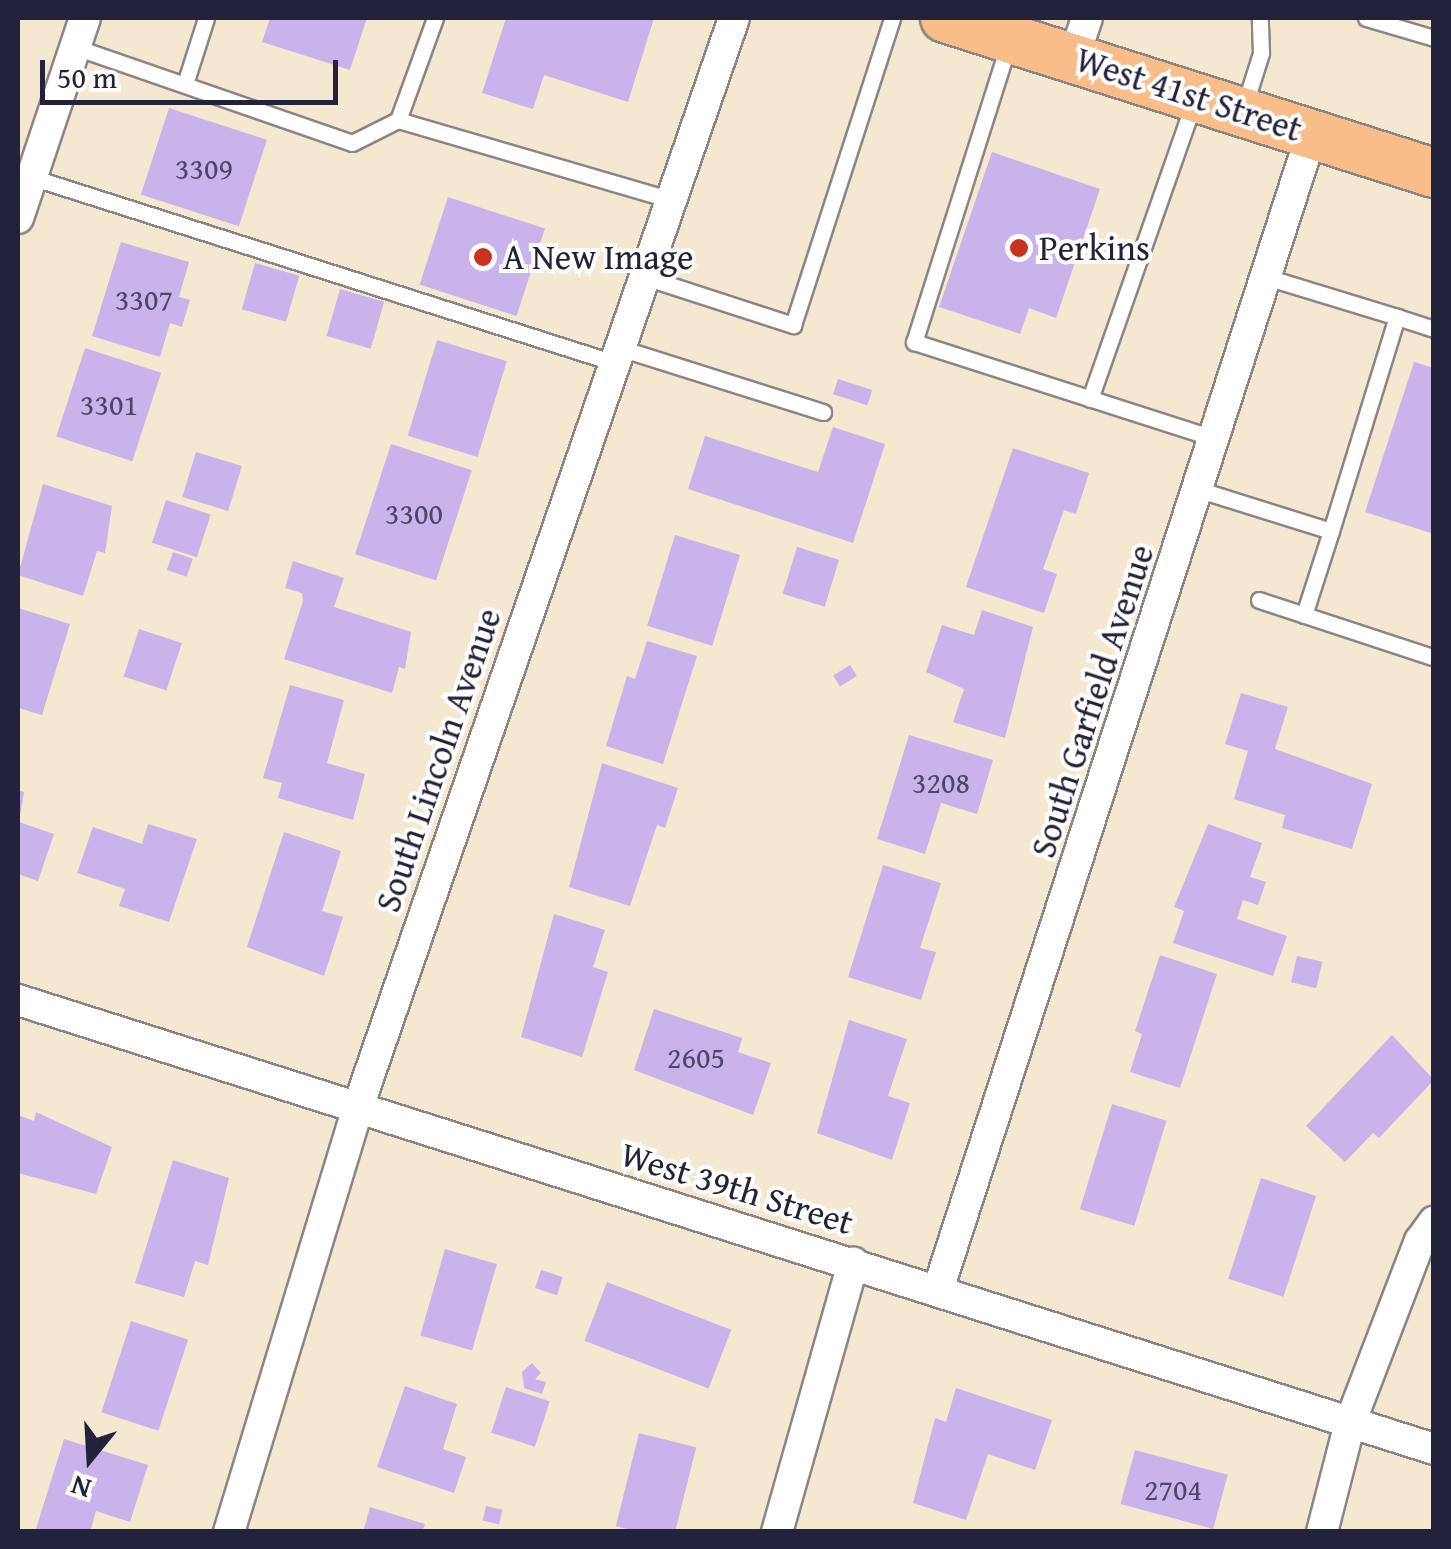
<!DOCTYPE html>
<style>
body{margin:0}
#map{position:relative;width:1451px;height:1549px;overflow:hidden;background:#f5e8d1;font-family:"Gentium Book Plus",serif}
div>[style]{position:absolute}
[style*='--x']{left:calc(var(--x)*1px);top:calc(var(--y)*1px);width:calc(var(--w)*1px);rotate:calc(var(--a)*1deg)}
.building>*{inset:0;background:#c8b4ea;transform-origin:0 0}
.roads{filter:drop-shadow(2px 0 #8c8586) drop-shadow(-2px 0 #8c8586) drop-shadow(0 2px #8c8586) drop-shadow(0 -2px #8c8586)}
.service>*{height:15px;margin:-7.5px;padding:0 7.5px;transform-origin:7.5px;border-radius:7.5px;background:#fff}
.minor>*{height:30px;margin:-15px;padding:0 15px;transform-origin:15px;border-radius:15px;background:#fff}
.primary>*{height:48px;margin:-24px;padding:0 24px;transform-origin:24px;border-radius:24px;background:#f8bd89}
.dots>*{width:28px;height:28px;translate:-50% -50%;box-sizing:border-box;border:5px solid #fff;border-radius:50%}
span{translate:-50% -50%;white-space:nowrap;text-align:center;line-height:1.15;-webkit-text-stroke:8px #fff;paint-order:stroke}
.number-label{font-size:30px;color:#4c4667}
.number-label span{-webkit-text-stroke-width:0}
.street-label{font-size:35px;color:#22223b}
.poi-label{font-size:35px;color:#22223b}
.left{translate:0 -50%;text-align:left}
.frame{position:absolute;inset:0;border:20px solid #22223b;pointer-events:none}
.north{position:absolute;left:40px;top:1409px;width:100px;height:100px;-webkit-text-stroke:8px #fff;paint-order:stroke;rotate:198deg;font-size:28px;font-weight:700;line-height:40px;text-align:center;color:#22223b}
.north::after{content:'';display:block;margin:auto;width:35px;height:45px;background:#22223b;clip-path:polygon(50% 0,100% 100%,50% 72%,0 100%)}
.scale{position:absolute;left:40px;top:60px;width:298px;height:45px;box-sizing:border-box;border:5px solid #22223b;border-top:0;padding-left:12px;font-size:30px;line-height:35px;white-space:nowrap;color:#22223b;-webkit-text-stroke:8px #fff;paint-order:stroke}
</style>
<div id="map">
<div class="building">
<div style="clip-path:polygon(270px 18px,367px 18px,350px 70px,262px 42px)"></div>
<div style="clip-path:polygon(506px 18px,654px 18px,628px 102px,544px 75px,533px 109px,482px 93px)"></div>
<div style="left:169px;top:108px;width:103px;height:91px;rotate:18deg"></div>
<div style="clip-path:polygon(992px 152px,1100px 189px,1056px 318px,1029px 308px,1020px 334px,939px 307px)"></div>
<div style="left:448px;top:197px;width:102px;height:92px;rotate:18deg"></div>
<div style="clip-path:polygon(121px 242px,189px 262px,179px 297px,190px 300px,182px 327px,170px 323px,160px 357px,92px 336px)"></div>
<div style="left:255px;top:263px;width:46px;height:48px;rotate:16deg"></div>
<div style="left:340px;top:289px;width:46px;height:49px;rotate:16deg"></div>
<div style="left:437px;top:340px;width:73px;height:100px;rotate:17deg"></div>
<div style="left:85px;top:348px;width:80px;height:93px;rotate:18deg"></div>
<div style="clip-path:polygon(1414px 362px,1434px 368px,1434px 534px,1365px 512px)"></div>
<div style="left:838px;top:379px;width:36px;height:16px;rotate:18deg"></div>
<div style="clip-path:polygon(833px 427px,885px 444px,853px 543px,688px 489px,705px 436px,818px 472px)"></div>
<div style="left:391px;top:444px;width:85px;height:116px;rotate:18deg"></div>
<div style="clip-path:polygon(1013px 448px,1089px 473px,1076px 514px,1064px 510px,1043px 569px,1057px 574px,1044px 613px,966px 587px)"></div>
<div style="left:196px;top:452px;width:48px;height:47px;rotate:17deg"></div>
<div style="clip-path:polygon(43px 484px,112px 506px,105px 553px,97px 551px,83px 596px,18px 575px)"></div>
<div style="left:166px;top:500px;width:47px;height:45px;rotate:18deg"></div>
<div style="left:675px;top:535px;width:68px;height:95px;rotate:17deg"></div>
<div style="left:797px;top:547px;width:44px;height:49px;rotate:17deg"></div>
<div style="left:173px;top:552px;width:21px;height:19px;rotate:19deg"></div>
<div style="clip-path:polygon(293px 561px,344px 578px,334px 607px,411px 632px,405px 669px,399px 667px,392px 693px,284px 659px,303px 601px,302px 593px,285px 588px)"></div>
<div style="clip-path:polygon(18px 608px,70px 624px,42px 715px,18px 708px)"></div>
<div style="clip-path:polygon(982px 610px,1033px 627px,1005px 738px,953px 722px,964px 689px,926px 672px,942px 625px,974px 635px)"></div>
<div style="left:139px;top:629px;width:45px;height:50px;rotate:18deg"></div>
<div style="clip-path:polygon(647px 641px,697px 656px,663px 764px,606px 746px,627px 676px,635px 679px)"></div>
<div style="left:850px;top:665px;width:13px;height:20px;rotate:58deg"></div>
<div style="clip-path:polygon(290px 685px,344px 700px,327px 763px,365px 774px,353px 820px,278px 798px,282px 783px,263px 778px)"></div>
<div style="clip-path:polygon(1241px 693px,1288px 707px,1275px 749px,1372px 784px,1352px 849px,1282px 828px,1285px 815px,1234px 799px,1248px 751px,1225px 744px)"></div>
<div style="clip-path:polygon(909px 735px,993px 760px,977px 814px,941px 803px,925px 854px,877px 839px)"></div>
<div style="clip-path:polygon(602px 763px,678px 788px,665px 828px,657px 825px,630px 906px,569px 887px)"></div>
<div style="clip-path:polygon(18px 790px,24px 792px,19px 822px,54px 834px,38px 881px,18px 874px)"></div>
<div style="clip-path:polygon(148px 824px,197px 839px,169px 922px,119px 906px,125px 889px,77px 873px,93px 827px,142px 844px)"></div>
<div style="clip-path:polygon(1208px 824px,1262px 843px,1250px 877px,1266px 882px,1258px 905px,1243px 900px,1237px 919px,1287px 936px,1273px 976px,1173px 943px,1184px 911px,1174px 907px)"></div>
<div style="clip-path:polygon(284px 832px,341px 851px,322px 911px,343px 917px,324px 976px,247px 947px)"></div>
<div style="clip-path:polygon(883px 865px,941px 883px,920px 948px,936px 952px,921px 1000px,848px 977px)"></div>
<div style="clip-path:polygon(554px 914px,605px 930px,593px 967px,608px 972px,582px 1057px,521px 1037px)"></div>
<div style="clip-path:polygon(1160px 955px,1217px 974px,1180px 1088px,1130px 1072px,1142px 1034px,1135px 1031px)"></div>
<div style="left:1297px;top:956px;width:26px;height:27px;rotate:13deg"></div>
<div style="clip-path:polygon(654px 1009px,742px 1038px,738px 1052px,771px 1063px,753px 1115px,634px 1070px)"></div>
<div style="clip-path:polygon(849px 1020px,907px 1039px,888px 1096px,910px 1103px,892px 1160px,817px 1133px)"></div>
<div style="clip-path:polygon(1392px 1035px,1434px 1080px,1379px 1138px,1373px 1133px,1345px 1162px,1306px 1126px)"></div>
<div style="left:1112px;top:1104px;width:57px;height:110px;rotate:17deg"></div>
<div style="clip-path:polygon(36px 1112px,112px 1147px,96px 1194px,18px 1173px,18px 1115px,34px 1121px)"></div>
<div style="clip-path:polygon(173px 1160px,229px 1178px,208px 1265px,195px 1261px,184px 1297px,135px 1283px)"></div>
<div style="left:1261px;top:1178px;width:58px;height:106px;rotate:18deg"></div>
<div style="left:445px;top:1249px;width:54px;height:90px;rotate:16deg"></div>
<div style="left:541px;top:1270px;width:23px;height:19px;rotate:18deg"></div>
<div style="left:607px;top:1282px;width:133px;height:63px;rotate:21deg"></div>
<div style="left:131px;top:1321px;width:60px;height:96px;rotate:18deg"></div>
<div style="clip-path:polygon(532px 1363px,541px 1373px,535px 1379px,546px 1382px,542px 1394px,524px 1388px,522px 1372px)"></div>
<div style="clip-path:polygon(405px 1386px,457px 1404px,443px 1449px,466px 1457px,454px 1493px,377px 1467px)"></div>
<div style="left:506px;top:1387px;width:46px;height:48px;rotate:18deg"></div>
<div style="clip-path:polygon(956px 1388px,1052px 1420px,1035px 1470px,988px 1454px,966px 1520px,913px 1503px,935px 1418px,946px 1422px)"></div>
<div style="left:639px;top:1433px;width:59px;height:96px;rotate:14deg"></div>
<div style="clip-path:polygon(64px 1439px,148px 1465px,130px 1522px,96px 1511px,90px 1532px,35px 1532px)"></div>
<div style="left:1135px;top:1450px;width:96px;height:56px;rotate:15deg"></div>
<div style="left:486px;top:1506px;width:17px;height:15px;rotate:13deg"></div>
<div style="clip-path:polygon(370px 1507px,425px 1524px,422px 1532px,363px 1532px)"></div>
</div>
<div class="roads">
<div class="service">
<div style="--x:435;--y:18;--w:109;--a:109.9"></div>
<div style="--x:398;--y:120;--w:284;--a:16.3"></div>
<div style="--x:1366;--y:18;--w:71;--a:16.4"></div>
<div style="--x:1009;--y:43;--w:314;--a:107.6"></div>
<div style="--x:914;--y:342;--w:317;--a:17.8"></div>
<div style="--x:75;--y:47;--w:293;--a:19.1"></div>
<div style="--x:352;--y:143;--w:51;--a:-26.6"></div>
<div style="--x:185;--y:84;--w:69;--a:-72.3"></div>
<div style="--x:1244;--y:107;--w:57;--a:-72.5"></div>
<div style="--x:1261;--y:53;--w:35;--a:-92"></div>
<div style="--x:31;--y:177;--w:613;--a:17.67"></div>
<div style="--x:645;--y:277;--w:156;--a:18"></div>
<div style="--x:793;--y:325;--w:323;--a:-72.1"></div>
<div style="--x:1397;--y:317;--w:39;--a:18"></div>
<div style="--x:620;--y:348;--w:213;--a:17.5"></div>
<div style="--x:1090;--y:399;--w:312;--a:-70.7"></div>
<div style="--x:1200;--y:490;--w:137;--a:17.4"></div>
<div style="--x:1331;--y:531;--w:224;--a:-72.9"></div>
<div style="--x:1397;--y:317;--w:137;--a:-163"></div>
<div style="--x:1259;--y:600;--w:182;--a:18.2"></div>
<div style="--x:1304;--y:615;--w:88;--a:-72.2"></div>
</div>
<div class="minor">
<div style="--x:1074;--y:57;--w:41;--a:-71.6"></div>
<div style="--x:18;--y:218;--w:211;--a:-71.5"></div>
<div style="--x:18;--y:1000;--w:1485;--a:17.59"></div>
<div style="--x:938;--y:1290;--w:1216;--a:-72.09"></div>
<div style="--x:229;--y:1532;--w:441;--a:-73.1"></div>
<div style="--x:357;--y:1110;--w:1155;--a:-70.95"></div>
<div style="--x:777;--y:1532;--w:280;--a:-74.2"></div>
<div style="--x:1322;--y:1532;--w:113;--a:-75.6"></div>
<div style="--x:1350;--y:1423;--w:195;--a:-69"></div>
<div style="--x:1420;--y:1241;--w:24;--a:-54"></div>
</div>
<div class="primary">
<div style="--x:945;--y:18;--w:513;--a:17.59"></div>
</div>
</div>
<div class="dots">
<div style="left:1019px;top:248px;background:#c8321e"></div>
<div style="left:483px;top:257px;background:#c8321e"></div>
</div>
<div class="number-label">
<span style="left:204px;top:168px">3309</span>
<span style="left:144px;top:299px">3307</span>
<span style="left:109px;top:404px">3301</span>
<span style="left:414px;top:513px">3300</span>
<span style="left:941px;top:782px">3208</span>
<span style="left:696px;top:1057px">2605</span>
<span style="left:1173px;top:1489px">2704</span>
</div>
<div class="street-label">
<span style="left:1189px;top:94px;rotate:18deg">West 41st Street</span>
<span style="left:1092px;top:701px;rotate:-72deg">South Garfield Avenue</span>
<span style="left:438px;top:760px;rotate:-71deg">South Lincoln Avenue</span>
<span style="left:737px;top:1188px;rotate:17deg">West 39th Street</span>
</div>
<div class="poi-label">
<span class="left" style="left:1039px;top:248px">Perkins</span>
<span class="left" style="left:503px;top:257px">A New Image</span>
</div>
<div class="frame"></div>
<div class="north">N</div>
<div class="scale">50 m</div>
</div>
